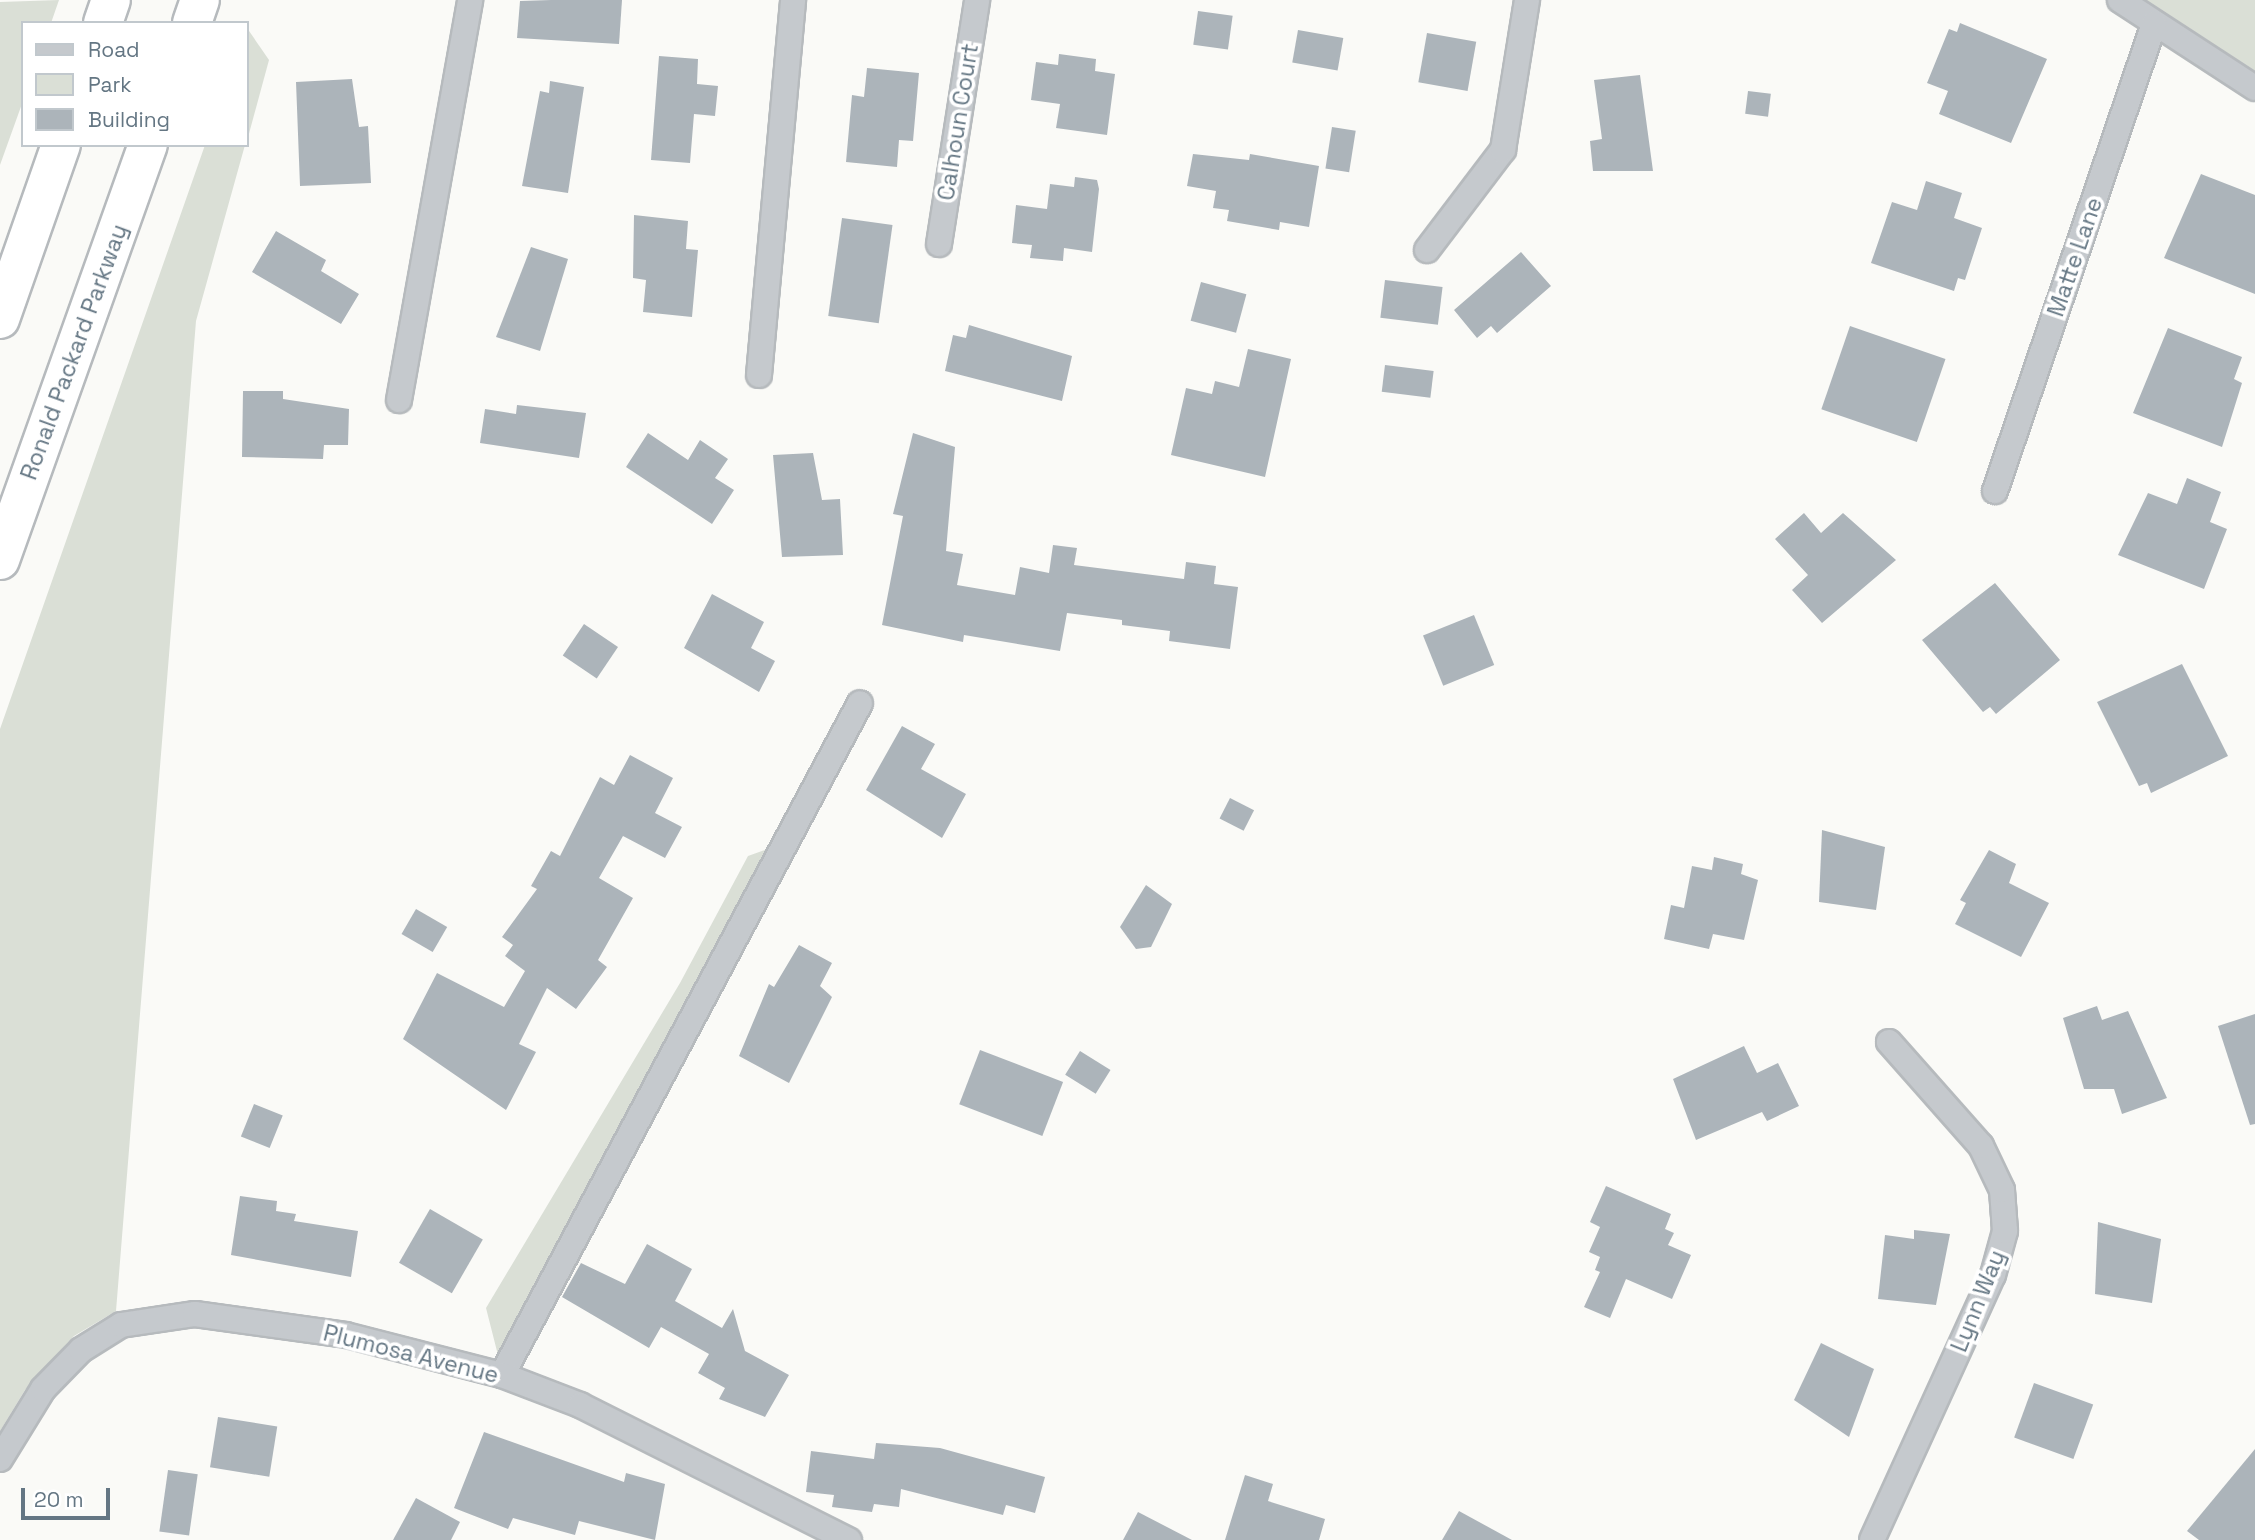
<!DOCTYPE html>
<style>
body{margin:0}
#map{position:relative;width:2255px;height:1540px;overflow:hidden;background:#fafaf7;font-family:"Space Grotesk",sans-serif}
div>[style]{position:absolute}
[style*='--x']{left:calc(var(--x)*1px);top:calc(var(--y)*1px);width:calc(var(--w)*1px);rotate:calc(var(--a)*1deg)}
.green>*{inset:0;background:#dadfd6}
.building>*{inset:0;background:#acb4ba;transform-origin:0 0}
.roads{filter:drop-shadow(2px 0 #b6babd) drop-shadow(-2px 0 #b6babd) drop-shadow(0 2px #b6babd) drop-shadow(0 -2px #b6babd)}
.street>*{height:24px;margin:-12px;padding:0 12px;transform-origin:12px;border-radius:12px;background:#c5c9cd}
.highway>*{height:38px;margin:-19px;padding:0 19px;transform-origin:19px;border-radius:19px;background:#fff}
span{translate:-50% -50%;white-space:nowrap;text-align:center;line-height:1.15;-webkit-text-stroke:7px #fff;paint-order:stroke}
.street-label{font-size:23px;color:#647683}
.legend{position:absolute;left:21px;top:21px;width:228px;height:126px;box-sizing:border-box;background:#fff;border:2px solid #c1c8cd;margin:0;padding:9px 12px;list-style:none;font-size:21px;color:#647683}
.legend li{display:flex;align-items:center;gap:14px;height:35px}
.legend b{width:35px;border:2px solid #c1c8cd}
.scale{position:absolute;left:21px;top:1488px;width:89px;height:32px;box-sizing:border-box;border:4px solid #647683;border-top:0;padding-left:9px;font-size:21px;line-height:24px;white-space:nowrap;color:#647683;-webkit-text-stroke:5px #fff;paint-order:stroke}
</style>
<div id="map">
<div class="green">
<div style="clip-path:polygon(59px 0,51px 23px,23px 23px,23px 101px,0 165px,0 2px)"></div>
<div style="clip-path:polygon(2120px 0,2255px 0,2255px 88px)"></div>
<div style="clip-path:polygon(247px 28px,269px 60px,247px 141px)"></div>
<div style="clip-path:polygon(205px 145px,245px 145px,196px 321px,116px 1311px,74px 1336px,25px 1390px,0 1431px,0 729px)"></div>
<div style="clip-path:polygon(776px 846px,501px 1367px,486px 1308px,680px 983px,748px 856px)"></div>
</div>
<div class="building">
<div style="clip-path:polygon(551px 0,622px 0,619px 44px,517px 38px,520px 1px)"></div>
<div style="left:1198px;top:11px;width:35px;height:34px;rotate:8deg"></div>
<div style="clip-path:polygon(1960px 23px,2047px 59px,2011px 143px,1939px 114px,1948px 91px,1927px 83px,1949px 29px,1957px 32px)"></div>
<div style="left:1298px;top:30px;width:46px;height:33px;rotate:10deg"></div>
<div style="left:1427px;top:33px;width:50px;height:50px;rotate:10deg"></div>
<div style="clip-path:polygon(1059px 54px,1096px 59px,1095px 71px,1115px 74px,1107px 135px,1056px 128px,1060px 104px,1031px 100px,1036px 62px,1058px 65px)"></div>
<div style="clip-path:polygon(659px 56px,698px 59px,697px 84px,718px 86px,715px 116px,694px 114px,690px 163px,651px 160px)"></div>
<div style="clip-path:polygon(867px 68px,919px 73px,913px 141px,899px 140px,897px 167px,846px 162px,852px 95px,864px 97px)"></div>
<div style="clip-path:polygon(1640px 75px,1653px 171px,1593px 171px,1590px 141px,1602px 139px,1594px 80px)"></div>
<div style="clip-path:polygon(352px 79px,359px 127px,368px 126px,371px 183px,300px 186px,296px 82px)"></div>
<div style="clip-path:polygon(550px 81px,584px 87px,568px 193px,522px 186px,540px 91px,549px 93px)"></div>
<div style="left:1748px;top:91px;width:23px;height:23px;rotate:7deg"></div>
<div style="left:1332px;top:127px;width:24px;height:42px;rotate:9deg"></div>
<div style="clip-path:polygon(1193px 154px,1249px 160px,1250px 154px,1319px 166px,1309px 227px,1280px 222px,1279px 230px,1227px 221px,1229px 210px,1213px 208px,1216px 191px,1187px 186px)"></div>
<div style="clip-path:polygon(2201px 174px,2255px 195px,2255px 294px,2164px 258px)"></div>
<div style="clip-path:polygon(1075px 177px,1097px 180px,1099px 189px,1092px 252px,1064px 248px,1063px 261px,1030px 258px,1032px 245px,1012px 243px,1016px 205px,1047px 209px,1050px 184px,1074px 187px)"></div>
<div style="clip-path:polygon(1926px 181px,1962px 193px,1954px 218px,1982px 228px,1965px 280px,1958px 278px,1954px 291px,1871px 263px,1892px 202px,1917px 210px)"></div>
<div style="clip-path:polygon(634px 215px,688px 221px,686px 249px,698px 250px,692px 317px,643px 312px,646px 280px,633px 278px)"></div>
<div style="left:842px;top:218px;width:51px;height:99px;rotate:8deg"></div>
<div style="clip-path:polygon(276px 231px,326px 260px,321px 271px,359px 294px,341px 324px,252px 272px)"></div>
<div style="clip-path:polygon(531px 247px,568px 259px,540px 351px,496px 337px)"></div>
<div style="clip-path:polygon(1521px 252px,1551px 286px,1497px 333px,1491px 326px,1477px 338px,1454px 310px)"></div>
<div style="left:1385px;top:280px;width:58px;height:38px;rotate:7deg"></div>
<div style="left:1201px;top:282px;width:47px;height:40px;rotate:15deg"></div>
<div style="clip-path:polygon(969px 325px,1072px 356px,1062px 401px,945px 371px,953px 335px,966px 338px)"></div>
<div style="left:1850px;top:326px;width:101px;height:88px;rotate:19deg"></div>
<div style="clip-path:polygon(2168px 328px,2242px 357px,2234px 379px,2242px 383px,2222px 447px,2133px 413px)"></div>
<div style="clip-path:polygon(1248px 349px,1291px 359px,1265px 477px,1171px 455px,1186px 388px,1212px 394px,1215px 381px,1239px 387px)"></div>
<div style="left:1385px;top:365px;width:49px;height:27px;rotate:7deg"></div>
<div style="clip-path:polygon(243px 391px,283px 391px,283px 399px,349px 409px,348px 445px,324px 445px,323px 459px,242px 457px)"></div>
<div style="clip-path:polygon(517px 405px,586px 413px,579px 458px,480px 443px,485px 409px,516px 414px)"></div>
<div style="clip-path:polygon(648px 433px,688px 460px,700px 440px,728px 459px,715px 478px,734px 490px,712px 524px,626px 467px)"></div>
<div style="clip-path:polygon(913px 433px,955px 447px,946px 551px,963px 554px,957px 585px,1015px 595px,1020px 567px,1049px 573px,1053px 545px,1077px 548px,1074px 565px,1184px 579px,1186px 562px,1216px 566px,1214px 584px,1238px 587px,1230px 649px,1169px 641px,1170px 631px,1122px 625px,1122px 620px,1067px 613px,1060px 651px,964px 635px,963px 642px,882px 625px,903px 516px,893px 514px)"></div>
<div style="clip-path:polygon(813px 453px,822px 500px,840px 499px,843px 555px,782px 557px,773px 455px)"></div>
<div style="clip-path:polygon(2187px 478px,2221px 492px,2210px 522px,2227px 529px,2204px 589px,2118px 555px,2148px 493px,2177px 504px)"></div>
<div style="clip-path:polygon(1804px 513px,1821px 533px,1843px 513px,1896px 560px,1822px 623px,1792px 590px,1808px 575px,1775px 539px)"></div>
<div style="clip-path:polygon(1995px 583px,2060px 660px,1996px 714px,1990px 707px,1983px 712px,1922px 640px)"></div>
<div style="clip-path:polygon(712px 594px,764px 622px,751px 648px,775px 661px,759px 692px,684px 648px)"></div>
<div style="left:1474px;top:615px;width:54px;height:55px;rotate:68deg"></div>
<div style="left:584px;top:624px;width:41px;height:38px;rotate:34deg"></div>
<div style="clip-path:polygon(2182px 664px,2228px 756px,2151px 793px,2147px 783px,2139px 786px,2097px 702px)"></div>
<div style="clip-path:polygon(902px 726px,935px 744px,921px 769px,966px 794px,942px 838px,866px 790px)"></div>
<div style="clip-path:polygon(630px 755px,673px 778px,655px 813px,682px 827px,665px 858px,623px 836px,599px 878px,633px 898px,598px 960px,607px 967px,576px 1009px,547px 988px,519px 1044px,536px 1052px,506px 1110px,403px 1039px,437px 973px,504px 1007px,525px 971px,505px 956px,513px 945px,502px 937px,537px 889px,531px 886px,551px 851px,560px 856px,600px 777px,614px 785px)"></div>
<div style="left:1230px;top:798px;width:27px;height:23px;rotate:27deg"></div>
<div style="clip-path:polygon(1822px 830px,1885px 847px,1876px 910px,1819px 902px)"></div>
<div style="clip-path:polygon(1989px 850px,2016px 864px,2009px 883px,2049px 903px,2021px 957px,1955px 924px,1966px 903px,1960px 900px)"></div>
<div style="clip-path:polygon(1714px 857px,1743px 864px,1741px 874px,1758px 880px,1744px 940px,1713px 934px,1709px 949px,1664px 939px,1671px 905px,1684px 908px,1692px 866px,1712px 870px)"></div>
<div style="clip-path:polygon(1146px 885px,1172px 904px,1151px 947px,1136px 949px,1120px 927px)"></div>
<div style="left:416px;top:909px;width:36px;height:29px;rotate:30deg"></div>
<div style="clip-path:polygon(799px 945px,832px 963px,820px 986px,832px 997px,789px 1083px,739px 1056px,769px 984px,774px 987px)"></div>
<div style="clip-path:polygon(2097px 1006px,2102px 1020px,2128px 1011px,2167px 1098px,2122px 1114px,2114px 1089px,2084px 1089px,2063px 1018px)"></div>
<div style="clip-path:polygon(2255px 1014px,2255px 1124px,2250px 1125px,2218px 1026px)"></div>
<div style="clip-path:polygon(1744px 1046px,1757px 1073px,1778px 1063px,1799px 1106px,1767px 1121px,1762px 1112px,1696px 1140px,1673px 1079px)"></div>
<div style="left:980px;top:1050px;width:89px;height:58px;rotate:21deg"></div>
<div style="left:1080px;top:1051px;width:36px;height:28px;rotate:32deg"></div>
<div style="left:254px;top:1104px;width:31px;height:35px;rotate:22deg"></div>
<div style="clip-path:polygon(1606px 1186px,1671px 1214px,1665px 1229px,1674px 1233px,1668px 1245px,1691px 1255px,1672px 1299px,1626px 1279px,1610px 1318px,1584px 1307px,1600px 1272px,1595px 1270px,1600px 1257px,1589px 1252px,1600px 1227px,1590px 1222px)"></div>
<div style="clip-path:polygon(240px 1196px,277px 1201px,276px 1211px,296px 1214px,294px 1221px,358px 1231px,351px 1277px,231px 1255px)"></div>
<div style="left:430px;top:1209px;width:61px;height:62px;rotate:30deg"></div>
<div style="clip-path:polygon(2098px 1222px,2161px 1239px,2152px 1303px,2095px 1294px)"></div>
<div style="clip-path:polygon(1914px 1230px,1950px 1234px,1936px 1305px,1878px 1299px,1885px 1235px,1914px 1239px)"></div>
<div style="clip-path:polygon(647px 1244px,692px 1269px,675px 1301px,722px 1328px,733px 1309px,745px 1351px,789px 1375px,765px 1417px,719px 1399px,725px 1388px,698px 1373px,709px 1354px,661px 1327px,649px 1348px,562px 1297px,581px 1263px,625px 1284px)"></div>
<div style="clip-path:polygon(1821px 1343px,1874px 1369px,1849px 1437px,1794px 1400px)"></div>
<div style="left:2034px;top:1383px;width:63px;height:58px;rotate:20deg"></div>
<div style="left:218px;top:1417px;width:60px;height:51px;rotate:9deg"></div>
<div style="clip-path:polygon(484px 1432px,624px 1482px,626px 1473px,665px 1484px,655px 1540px,579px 1521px,575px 1535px,513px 1518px,508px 1529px,454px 1508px)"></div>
<div style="clip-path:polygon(876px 1443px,940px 1448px,1045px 1477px,1035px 1513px,1006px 1505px,1003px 1515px,901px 1489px,899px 1507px,874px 1504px,872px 1512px,832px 1507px,834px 1495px,806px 1492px,811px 1451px,874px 1459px)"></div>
<div style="clip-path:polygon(2255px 1449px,2255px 1540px,2199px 1540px,2187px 1531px)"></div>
<div style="left:168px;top:1470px;width:30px;height:62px;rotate:8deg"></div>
<div style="clip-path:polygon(1245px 1475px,1273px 1484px,1268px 1501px,1325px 1519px,1319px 1540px,1225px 1540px)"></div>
<div style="clip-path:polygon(416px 1498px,460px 1522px,451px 1540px,393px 1540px)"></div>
<div style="clip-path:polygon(1459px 1511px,1512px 1540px,1442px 1540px)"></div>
<div style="clip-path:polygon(1138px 1512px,1192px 1540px,1123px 1540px)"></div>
</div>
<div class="roads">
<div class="street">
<div style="--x:2120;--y:0;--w:161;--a:33.1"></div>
<div style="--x:939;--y:244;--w:247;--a:-81.1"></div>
<div style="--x:1427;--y:250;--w:126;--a:-52.8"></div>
<div style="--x:1503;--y:150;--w:152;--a:-80.9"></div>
<div style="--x:759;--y:375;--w:377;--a:-84.8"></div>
<div style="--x:399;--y:400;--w:406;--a:-79.9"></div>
<div style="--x:1995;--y:491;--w:494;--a:-71.2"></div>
<div style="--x:502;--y:1375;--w:761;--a:-61.95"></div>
<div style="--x:0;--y:1459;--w:82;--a:-58.4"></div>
<div style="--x:43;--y:1389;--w:54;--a:-45.7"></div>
<div style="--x:81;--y:1350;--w:47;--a:-32"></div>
<div style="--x:121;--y:1325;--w:75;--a:-8.5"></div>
<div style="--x:195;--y:1314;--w:152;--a:7.9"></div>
<div style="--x:346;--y:1335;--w:161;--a:14.4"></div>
<div style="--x:502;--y:1375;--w:84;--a:21"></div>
<div style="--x:580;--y:1405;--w:301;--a:26.7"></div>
<div style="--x:1872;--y:1540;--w:291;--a:-65.5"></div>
<div style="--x:1993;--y:1275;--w:46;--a:-74.7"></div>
<div style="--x:2005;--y:1231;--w:41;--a:-94.2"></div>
<div style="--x:2002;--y:1190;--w:49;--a:-115.5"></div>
<div style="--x:1981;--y:1146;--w:139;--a:-131.5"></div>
</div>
<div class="highway">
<div style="--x:103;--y:23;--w:24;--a:-71"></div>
<div style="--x:192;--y:23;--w:24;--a:-71"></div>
<div style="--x:0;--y:319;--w:184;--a:-70.7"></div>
<div style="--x:0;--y:560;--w:441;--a:-70.4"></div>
</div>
</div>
<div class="street-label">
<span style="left:958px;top:122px;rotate:-81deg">Calhoun Court</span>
<span style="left:2075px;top:257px;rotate:-71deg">Matte Lane</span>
<span style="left:74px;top:352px;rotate:-70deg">Ronald Packard Parkway</span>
<span style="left:1978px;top:1301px;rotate:-68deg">Lynn Way</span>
<span style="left:411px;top:1354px;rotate:14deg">Plumosa Avenue</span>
</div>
<ul class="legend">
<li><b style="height:9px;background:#c5c9cd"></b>Road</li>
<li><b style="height:19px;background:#dadfd6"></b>Park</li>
<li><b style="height:19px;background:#acb4ba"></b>Building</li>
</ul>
<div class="scale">20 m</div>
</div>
